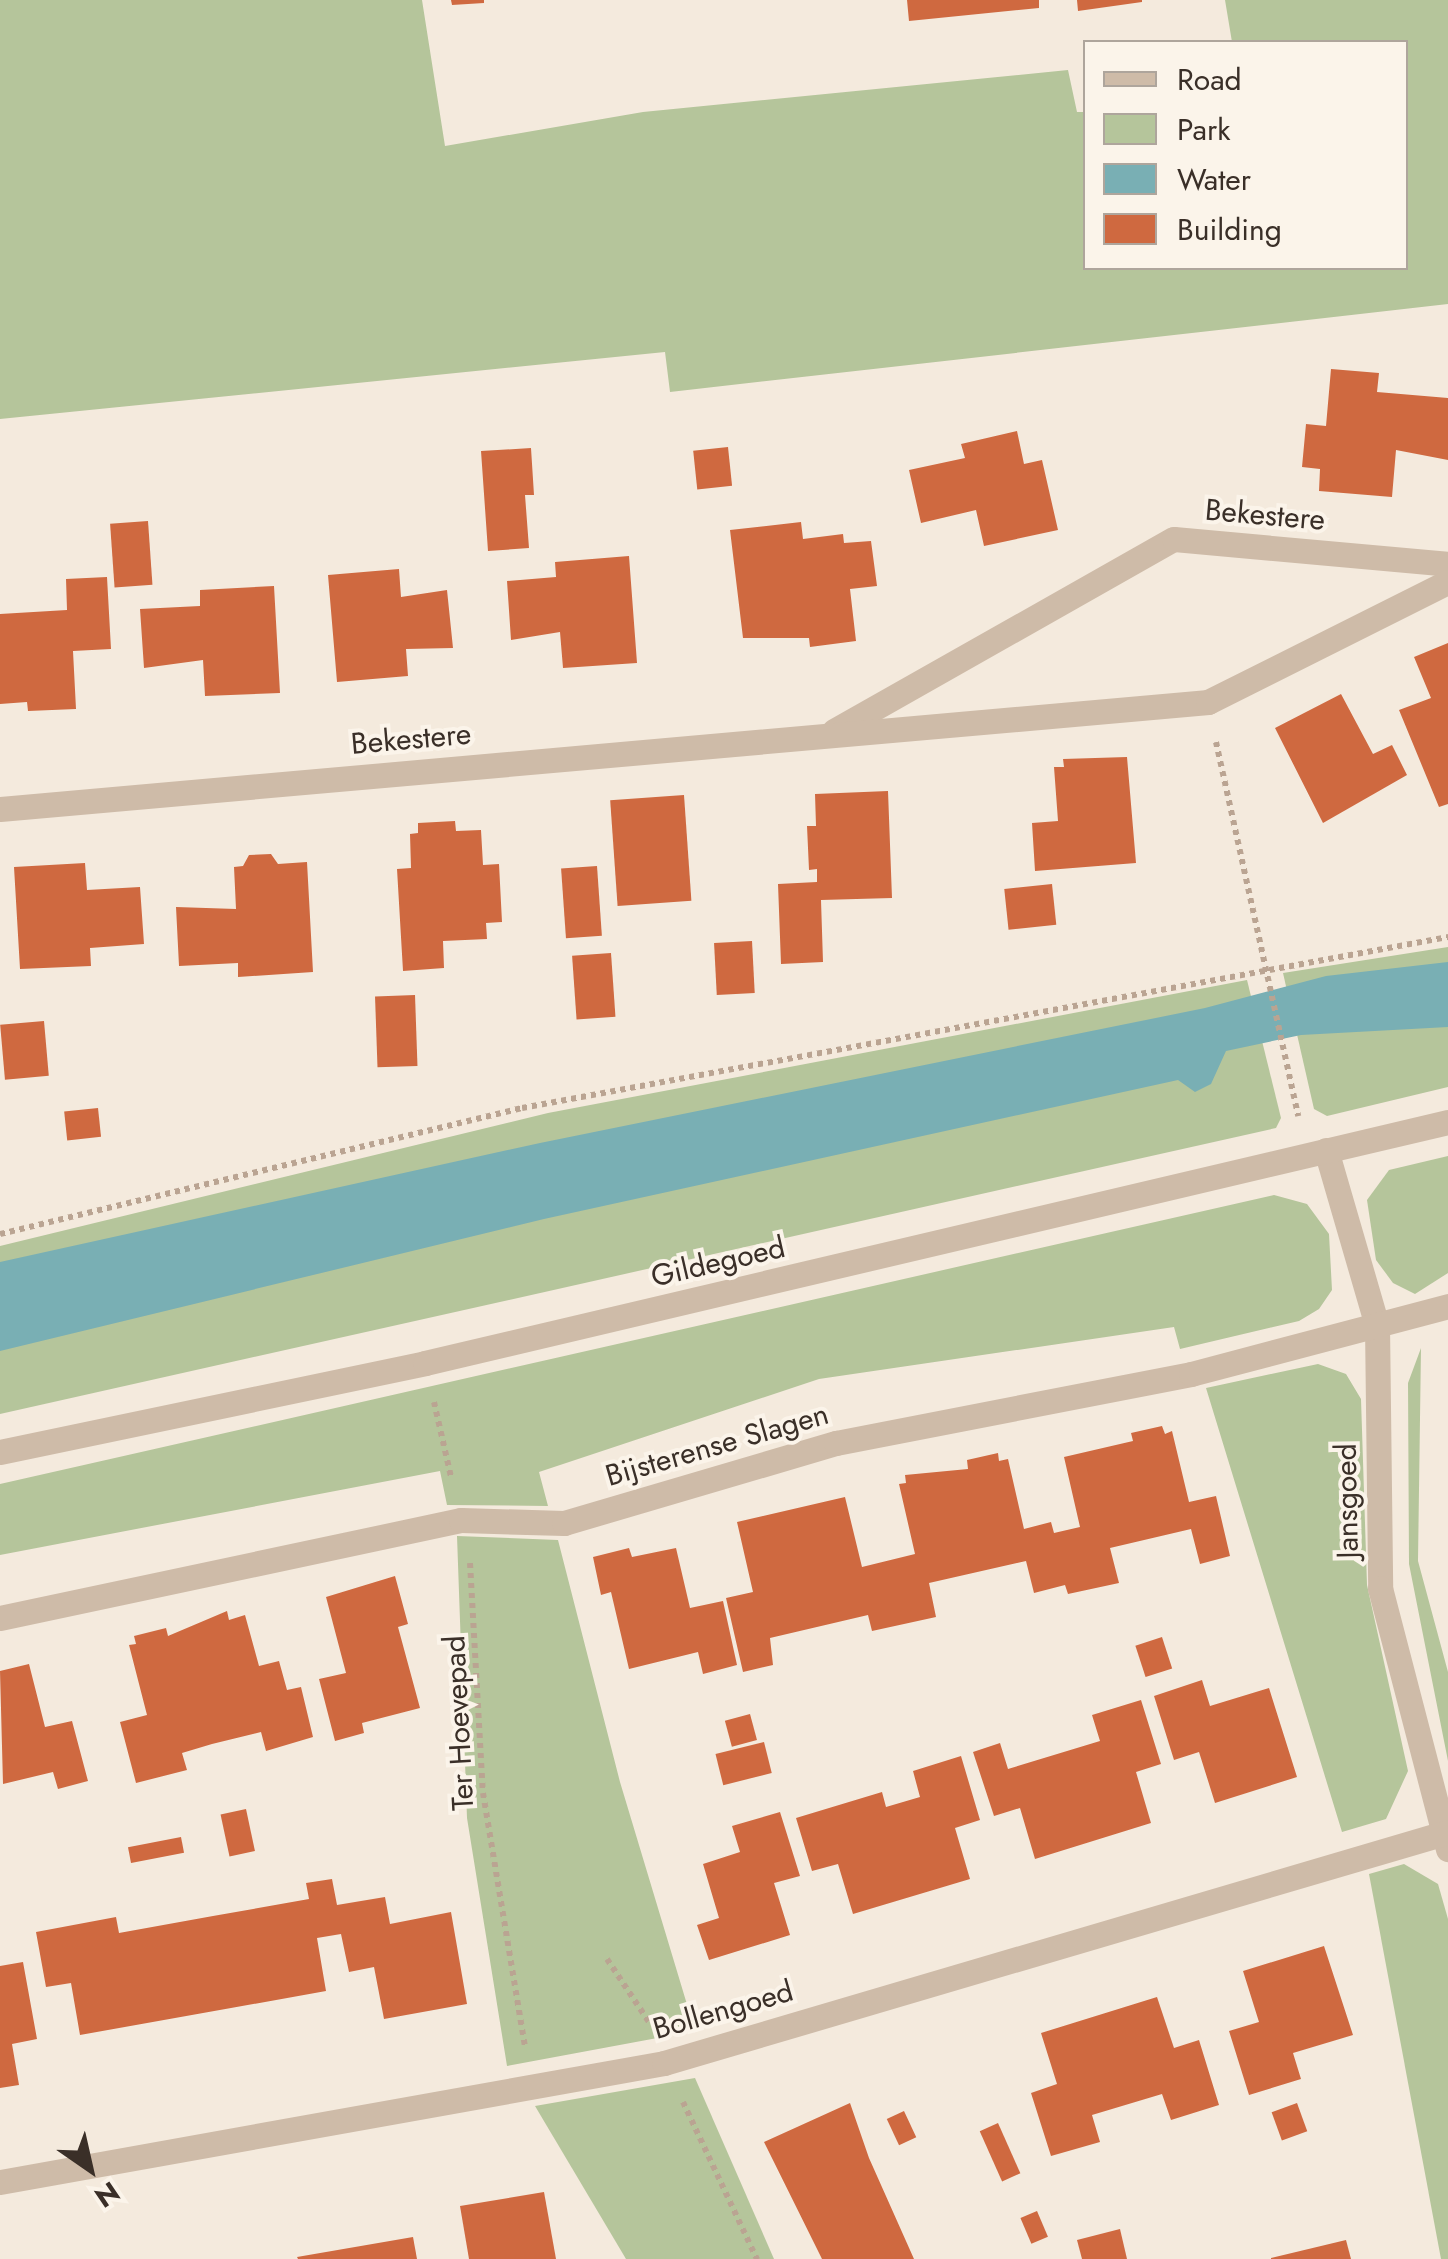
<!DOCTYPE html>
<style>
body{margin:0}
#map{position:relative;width:1448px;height:2259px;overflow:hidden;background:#f4eadd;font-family:Jost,sans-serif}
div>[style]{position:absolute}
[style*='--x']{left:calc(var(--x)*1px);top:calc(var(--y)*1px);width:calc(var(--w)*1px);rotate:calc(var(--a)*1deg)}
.green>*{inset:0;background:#b5c59b}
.water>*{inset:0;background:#79afb4}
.building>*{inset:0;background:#cf6940;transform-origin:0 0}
.path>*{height:6px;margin-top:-3px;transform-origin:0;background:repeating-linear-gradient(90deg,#baa492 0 5px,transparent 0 10px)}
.minor>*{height:25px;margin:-12.5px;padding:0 12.5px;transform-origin:12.5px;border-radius:12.5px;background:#cebba8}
span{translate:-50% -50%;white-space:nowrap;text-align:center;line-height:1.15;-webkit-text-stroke:8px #fbf4ea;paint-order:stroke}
.street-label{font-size:30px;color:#3a2f28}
.legend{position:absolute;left:1083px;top:40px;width:325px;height:230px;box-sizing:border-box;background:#fbf4ea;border:2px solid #aea59c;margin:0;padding:12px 18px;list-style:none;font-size:30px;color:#3a2f28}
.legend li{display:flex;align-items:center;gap:20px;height:50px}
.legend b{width:50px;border:2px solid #aea59c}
.north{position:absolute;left:40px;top:2119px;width:100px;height:100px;-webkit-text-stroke:8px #fbf4ea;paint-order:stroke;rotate:146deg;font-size:28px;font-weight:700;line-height:40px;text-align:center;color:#3a2f28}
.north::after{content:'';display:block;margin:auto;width:35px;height:45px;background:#3a2f28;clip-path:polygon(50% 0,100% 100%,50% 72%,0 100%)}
</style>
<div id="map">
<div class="green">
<div style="clip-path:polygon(0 0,422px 0,445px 146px,643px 112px,1068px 70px,1077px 112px,1085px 112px,1086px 268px,1406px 268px,1406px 42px,1232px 42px,1225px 0,1448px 0,1448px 304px,670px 392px,665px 352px,0 419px)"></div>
<div style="clip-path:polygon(1448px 947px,1448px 1087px,1327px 1116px,1314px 1109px,1283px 973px)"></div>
<div style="clip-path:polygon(1247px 980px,1281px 1118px,1276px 1128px,0 1414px,0 1246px,548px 1113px)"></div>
<div style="clip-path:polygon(1448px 1156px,1448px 1273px,1415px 1294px,1393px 1283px,1376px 1260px,1367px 1200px,1389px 1170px)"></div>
<div style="clip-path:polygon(1274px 1195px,1307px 1204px,1329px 1234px,1332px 1290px,1319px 1309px,1299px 1321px,1180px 1349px,1174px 1327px,819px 1379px,539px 1472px,548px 1506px,447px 1505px,440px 1471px,0 1555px,0 1484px)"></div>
<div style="clip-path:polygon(1421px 1348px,1418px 1561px,1448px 1672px,1448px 1761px,1409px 1564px,1408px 1383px)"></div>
<div style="clip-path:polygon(1318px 1364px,1346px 1374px,1361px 1399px,1367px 1585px,1408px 1771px,1386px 1819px,1342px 1832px,1206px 1388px)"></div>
<div style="clip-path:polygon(457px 1536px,558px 1540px,620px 1782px,695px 2031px,507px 2066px,467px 1818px)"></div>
<div style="clip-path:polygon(1404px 1864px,1438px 1884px,1448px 1919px,1448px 2259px,1441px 2259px,1369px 1874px)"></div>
<div style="clip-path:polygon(695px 2078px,774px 2259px,626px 2259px,535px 2106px)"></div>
</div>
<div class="water">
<div style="clip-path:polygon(1448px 962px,1448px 1027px,1301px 1035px,1226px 1051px,1211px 1084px,1195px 1092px,1178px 1080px,544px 1219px,0 1351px,0 1262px,540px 1143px,1205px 1008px,1326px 976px)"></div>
</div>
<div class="building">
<div style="clip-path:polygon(451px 0,484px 0,484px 3px,452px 5px)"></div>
<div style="clip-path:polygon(907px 0,1039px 0,1039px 8px,909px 21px)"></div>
<div style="clip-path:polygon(1077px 0,1142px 0,1142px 2px,1078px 11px)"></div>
<div style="clip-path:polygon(1331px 369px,1379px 373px,1377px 392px,1448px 398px,1448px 460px,1396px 450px,1392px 497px,1319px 491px,1320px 469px,1302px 467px,1306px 424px,1326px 426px)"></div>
<div style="clip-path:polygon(1017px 431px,1024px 464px,1042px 460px,1058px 530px,984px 546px,976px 510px,921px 523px,909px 470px,965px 458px,961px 444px)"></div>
<div style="left:728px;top:447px;width:39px;height:35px;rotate:84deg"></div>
<div style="clip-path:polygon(531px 448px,534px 495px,525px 495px,529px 548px,488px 551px,481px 451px)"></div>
<div style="left:148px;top:521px;width:64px;height:38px;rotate:86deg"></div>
<div style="clip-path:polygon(801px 522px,803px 539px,843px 534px,844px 543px,871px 541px,877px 586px,850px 589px,856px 641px,810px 647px,809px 638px,743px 638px,730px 530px)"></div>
<div style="clip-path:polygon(629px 556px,637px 663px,563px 668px,560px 632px,511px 640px,507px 581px,556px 577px,555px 562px)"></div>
<div style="clip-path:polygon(399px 569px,401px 597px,447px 590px,453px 648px,406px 649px,408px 676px,337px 682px,328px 575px)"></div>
<div style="clip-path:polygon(107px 577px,111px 649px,73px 651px,76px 709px,28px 711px,27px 702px,0 704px,0 614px,67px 610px,66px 579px)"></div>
<div style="clip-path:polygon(274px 586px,280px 693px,205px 696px,203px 660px,144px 668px,140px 609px,200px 606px,200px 590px)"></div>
<div style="clip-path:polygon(1448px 643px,1448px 804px,1439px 807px,1399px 710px,1431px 698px,1414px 657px)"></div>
<div style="clip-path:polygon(1341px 694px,1373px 754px,1392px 745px,1407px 775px,1323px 823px,1275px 728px)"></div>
<div style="clip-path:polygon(1127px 757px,1136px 863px,1035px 871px,1032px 823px,1058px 821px,1054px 767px,1064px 767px,1063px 759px)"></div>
<div style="clip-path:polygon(888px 791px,892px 898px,821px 900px,823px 962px,781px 964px,778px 884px,817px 882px,817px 869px,809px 870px,807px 826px,816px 826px,815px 794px)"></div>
<div style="left:684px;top:795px;width:106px;height:74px;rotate:86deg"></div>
<div style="clip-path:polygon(455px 821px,456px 831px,481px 830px,483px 865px,499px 864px,502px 922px,486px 923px,487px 939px,443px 941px,444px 968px,403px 971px,397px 869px,411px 868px,410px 834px,418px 833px,418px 823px)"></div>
<div style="clip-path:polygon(271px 854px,278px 864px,307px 862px,313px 972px,238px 977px,238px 963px,179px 966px,176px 907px,236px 909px,234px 867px,243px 866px,249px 855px)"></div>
<div style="clip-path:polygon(85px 863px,87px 890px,140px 887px,144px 944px,90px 948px,91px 966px,20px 969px,14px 867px)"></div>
<div style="left:597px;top:866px;width:70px;height:36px;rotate:86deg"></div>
<div style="left:1052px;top:884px;width:41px;height:48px;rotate:84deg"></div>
<div style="left:752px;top:941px;width:52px;height:38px;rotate:87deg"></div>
<div style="left:611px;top:953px;width:64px;height:39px;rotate:86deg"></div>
<div style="left:415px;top:995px;width:71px;height:40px;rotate:88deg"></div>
<div style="left:44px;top:1021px;width:55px;height:44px;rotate:85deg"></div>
<div style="left:98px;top:1108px;width:29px;height:34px;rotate:84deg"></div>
<div style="clip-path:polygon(1162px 1426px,1165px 1434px,1172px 1431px,1189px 1502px,1216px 1496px,1230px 1556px,1200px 1564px,1191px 1529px,1110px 1548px,1119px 1583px,1068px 1594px,1065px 1585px,1034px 1593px,1026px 1561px,929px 1583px,936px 1617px,872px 1631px,868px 1615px,770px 1638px,773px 1665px,743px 1672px,726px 1598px,753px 1592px,737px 1522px,845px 1497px,862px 1567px,915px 1554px,899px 1484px,906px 1483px,905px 1475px,968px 1469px,967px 1460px,998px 1453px,999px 1461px,1008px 1459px,1024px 1529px,1051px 1522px,1054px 1533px,1080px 1527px,1064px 1457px,1133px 1441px,1131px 1433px)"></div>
<div style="clip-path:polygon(629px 1548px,632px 1557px,676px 1548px,690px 1608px,723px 1601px,737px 1665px,703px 1674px,698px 1652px,629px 1669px,611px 1592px,601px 1595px,593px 1557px)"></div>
<div style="clip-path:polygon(395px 1576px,408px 1624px,398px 1627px,420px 1708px,362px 1723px,364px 1733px,335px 1741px,319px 1679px,346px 1673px,326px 1597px)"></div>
<div style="clip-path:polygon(227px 1611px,229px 1620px,245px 1615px,259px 1666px,279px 1661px,287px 1690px,301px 1687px,313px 1737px,266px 1751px,261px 1732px,212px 1744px,182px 1753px,187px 1770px,136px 1783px,120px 1722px,147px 1715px,129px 1645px,136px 1644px,134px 1636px,166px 1628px,168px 1636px)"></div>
<div style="left:1162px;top:1637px;width:33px;height:28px;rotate:72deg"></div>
<div style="clip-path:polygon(29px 1664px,45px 1727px,72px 1721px,88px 1781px,58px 1789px,53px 1772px,3px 1784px,0 1671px)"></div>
<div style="clip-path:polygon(1202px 1680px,1210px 1706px,1269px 1688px,1297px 1777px,1215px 1803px,1199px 1752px,1174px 1760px,1154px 1696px)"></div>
<div style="clip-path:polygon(1141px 1700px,1161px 1764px,1136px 1772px,1151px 1823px,1035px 1859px,1020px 1808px,994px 1816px,973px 1752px,1000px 1743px,1008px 1769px,1100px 1741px,1092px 1715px)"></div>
<div style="left:750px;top:1714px;width:27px;height:26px;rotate:75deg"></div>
<div style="left:764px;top:1742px;width:32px;height:50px;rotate:76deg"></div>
<div style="clip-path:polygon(961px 1756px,980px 1820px,955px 1828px,970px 1879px,853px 1914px,838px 1864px,812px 1871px,796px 1818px,882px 1792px,886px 1807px,920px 1797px,913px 1771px)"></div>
<div style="left:246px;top:1809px;width:43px;height:26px;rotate:78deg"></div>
<div style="clip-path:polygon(780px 1812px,800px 1876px,774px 1883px,790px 1935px,709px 1960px,697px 1925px,719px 1918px,703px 1864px,740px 1852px,732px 1826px)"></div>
<div style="left:181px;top:1837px;width:16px;height:54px;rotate:79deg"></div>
<div style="clip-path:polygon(332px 1879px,337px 1905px,385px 1897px,390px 1924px,451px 1912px,467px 2004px,384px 2019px,374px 1967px,349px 1972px,341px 1934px,317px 1938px,326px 1991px,231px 2008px,80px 2035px,71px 1983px,46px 1987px,36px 1932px,116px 1917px,119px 1933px,213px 1916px,309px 1899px,306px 1883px)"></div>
<div style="clip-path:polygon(1324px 1946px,1353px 2035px,1293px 2053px,1301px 2079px,1249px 2095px,1229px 2031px,1259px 2022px,1243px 1971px)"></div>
<div style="clip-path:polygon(23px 1962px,37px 2039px,12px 2044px,19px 2085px,0 2088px,0 1966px)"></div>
<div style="clip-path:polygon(1157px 1997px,1174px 2048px,1199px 2040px,1219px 2105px,1171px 2120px,1162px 2094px,1092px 2115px,1100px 2142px,1051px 2156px,1031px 2093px,1057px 2084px,1041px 2033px)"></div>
<div style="clip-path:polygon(850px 2103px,869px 2158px,914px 2259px,822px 2259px,764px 2142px)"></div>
<div style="left:1297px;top:2103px;width:30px;height:27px;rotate:70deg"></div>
<div style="left:904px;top:2111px;width:29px;height:19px;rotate:65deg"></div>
<div style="left:998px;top:2123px;width:55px;height:20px;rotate:66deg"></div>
<div style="clip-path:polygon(544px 2192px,556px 2259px,469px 2259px,460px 2206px)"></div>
<div style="left:1037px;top:2211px;width:28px;height:18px;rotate:67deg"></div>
<div style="clip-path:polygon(1120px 2229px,1127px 2259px,1082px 2259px,1077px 2240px)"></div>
<div style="clip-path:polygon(413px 2237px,417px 2259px,298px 2259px,297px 2257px)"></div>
<div style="clip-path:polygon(1346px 2240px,1351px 2259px,1271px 2259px,1271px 2258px)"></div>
</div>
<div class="path">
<div style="--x:1216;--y:742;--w:383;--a:77.6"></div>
<div style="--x:0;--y:1234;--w:537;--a:-13.57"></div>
<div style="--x:522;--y:1108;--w:942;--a:-10.46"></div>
<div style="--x:434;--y:1402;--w:77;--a:77.2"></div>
<div style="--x:470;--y:1563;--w:230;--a:86.8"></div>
<div style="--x:483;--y:1793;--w:256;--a:80.6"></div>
<div style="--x:607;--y:1959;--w:76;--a:56.3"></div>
<div style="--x:683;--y:2102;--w:174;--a:64.8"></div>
</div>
<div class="minor">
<div style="--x:834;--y:731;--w:390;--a:-29.5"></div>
<div style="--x:1174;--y:539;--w:275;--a:5.2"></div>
<div style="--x:0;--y:809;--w:1213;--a:-5.06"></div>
<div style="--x:1208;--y:702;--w:268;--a:-26.6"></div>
<div style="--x:1326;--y:1150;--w:182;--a:73.8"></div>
<div style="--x:1377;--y:1325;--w:263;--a:89.3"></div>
<div style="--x:1380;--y:1588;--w:270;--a:75.4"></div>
<div style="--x:0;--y:1452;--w:434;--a:-11.8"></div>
<div style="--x:425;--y:1363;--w:1051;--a:-13.26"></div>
<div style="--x:0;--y:1618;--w:471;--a:-12"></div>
<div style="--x:461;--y:1520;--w:103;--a:1.7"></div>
<div style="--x:564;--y:1523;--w:284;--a:-16.4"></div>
<div style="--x:836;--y:1443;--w:362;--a:-11"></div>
<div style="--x:1191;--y:1374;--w:266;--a:-14.8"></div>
<div style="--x:0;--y:2182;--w:675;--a:-10.16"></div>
<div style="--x:664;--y:2063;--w:817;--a:-16.42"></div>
</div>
<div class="street-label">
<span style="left:1265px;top:515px;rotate:5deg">Bekestere</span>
<span style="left:411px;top:739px;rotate:-5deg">Bekestere</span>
<span style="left:718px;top:1262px;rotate:-13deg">Gildegoed</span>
<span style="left:717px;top:1445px;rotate:-16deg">Bijsterense Slagen</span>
<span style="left:1347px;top:1501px;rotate:-91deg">Jansgoed</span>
<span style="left:459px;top:1723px;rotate:-93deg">Ter Hoevepad</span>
<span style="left:723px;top:2010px;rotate:-16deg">Bollengoed</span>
</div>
<ul class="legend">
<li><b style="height:12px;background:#cebba8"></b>Road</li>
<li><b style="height:28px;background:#b5c59b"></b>Park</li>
<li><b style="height:28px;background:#79afb4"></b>Water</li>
<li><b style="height:28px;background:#cf6940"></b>Building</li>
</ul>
<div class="north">N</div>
</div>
